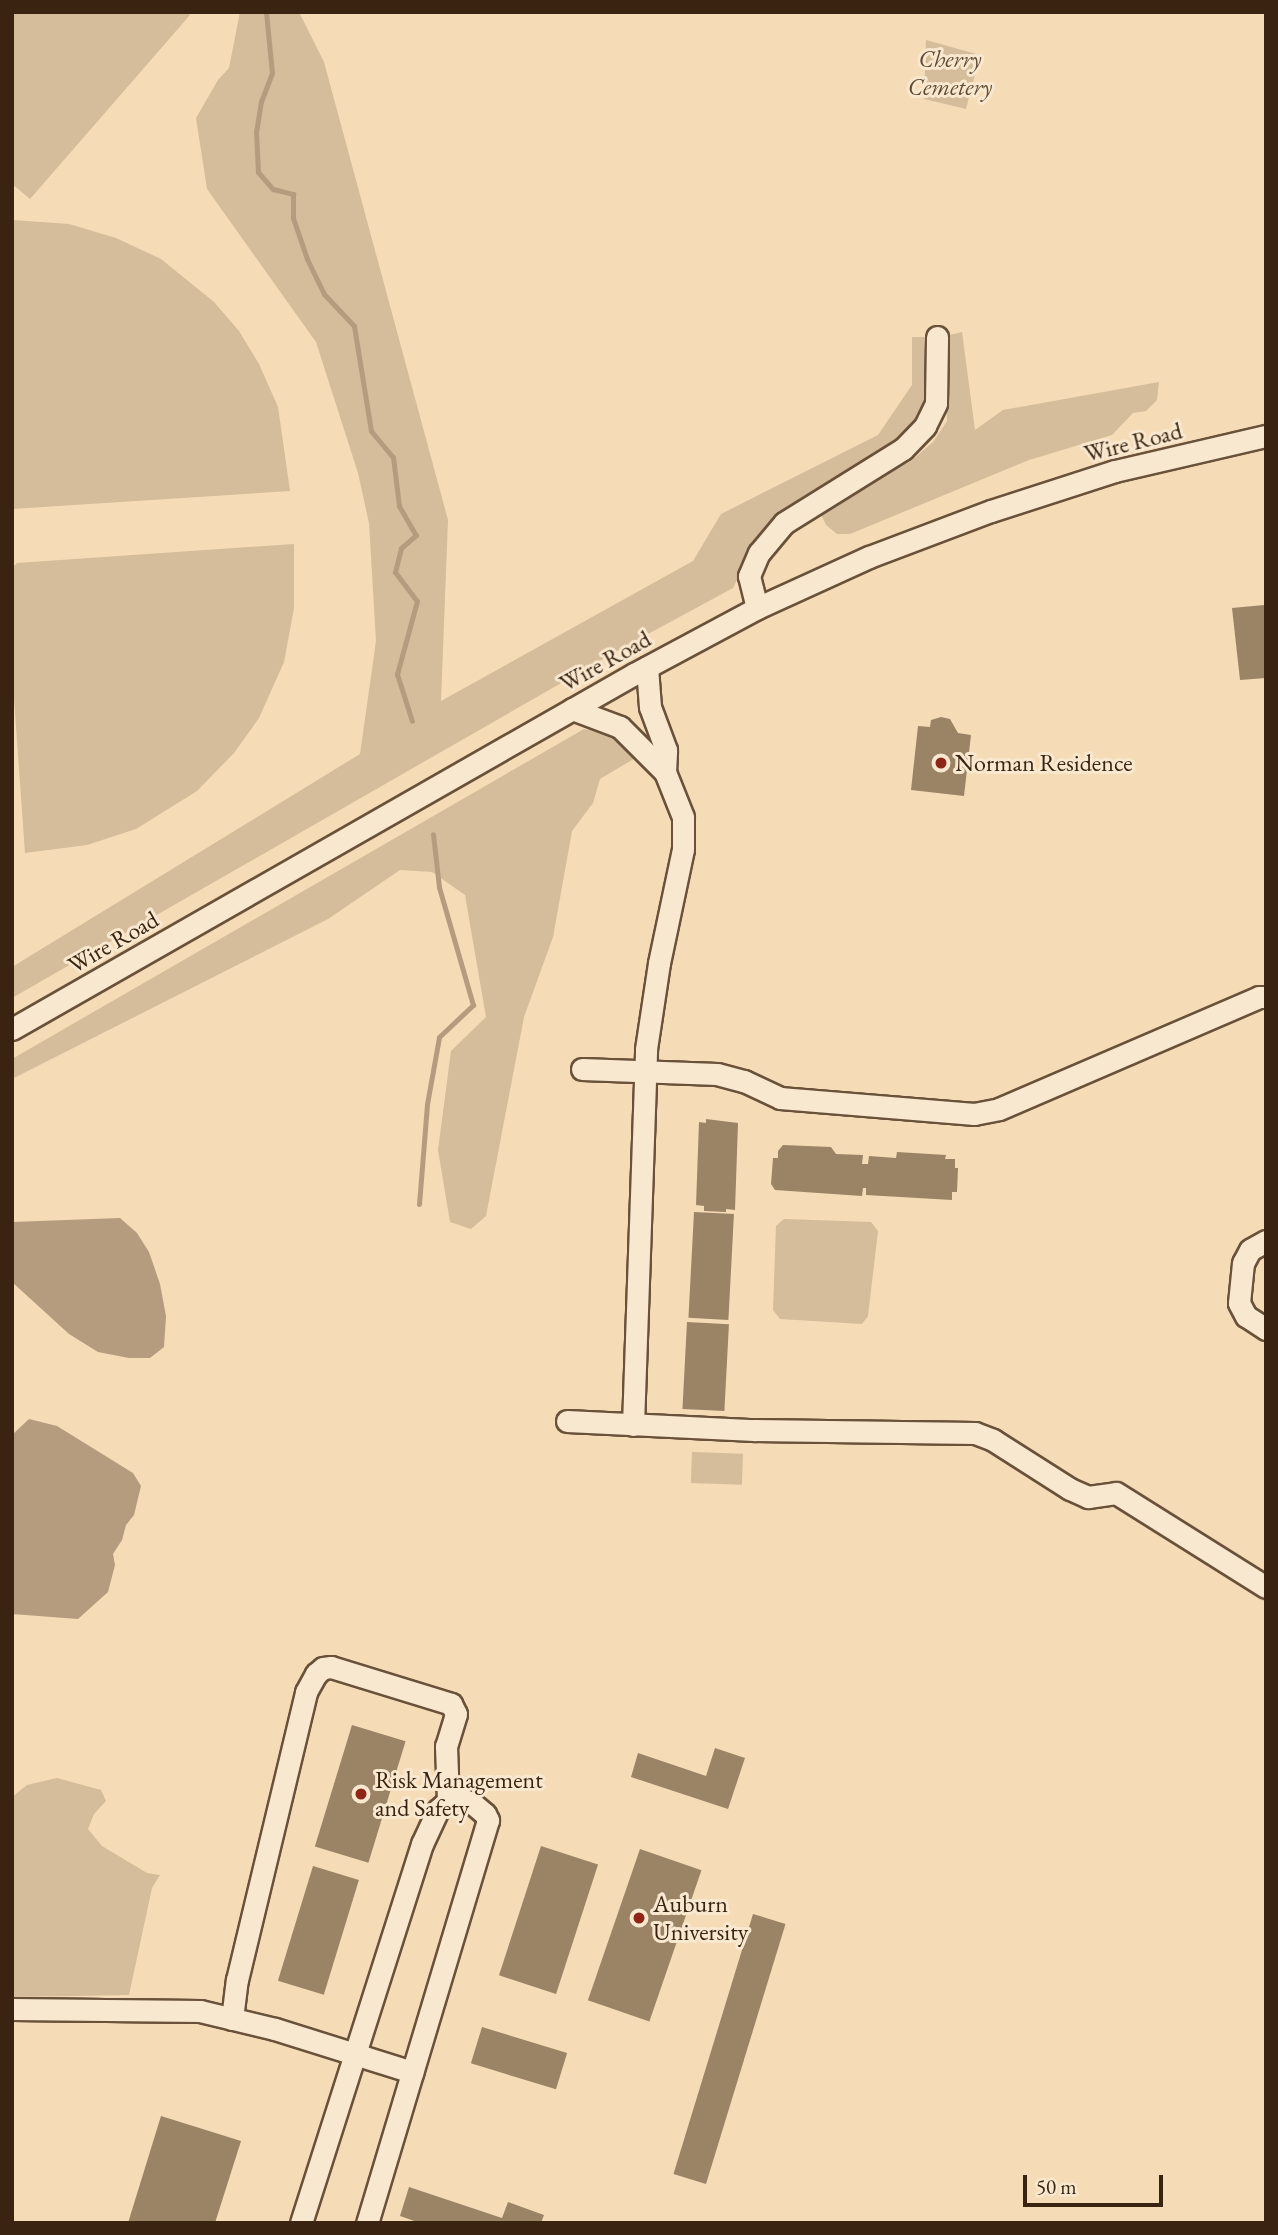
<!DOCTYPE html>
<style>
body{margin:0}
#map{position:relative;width:1278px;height:2235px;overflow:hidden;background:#f5dbb6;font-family:"EB Garamond",serif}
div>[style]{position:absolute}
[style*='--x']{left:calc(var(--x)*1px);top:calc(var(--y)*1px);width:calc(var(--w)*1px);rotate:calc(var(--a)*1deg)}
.green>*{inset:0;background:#d5bc9a;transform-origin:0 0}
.water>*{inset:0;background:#b59c7e}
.stream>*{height:5px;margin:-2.5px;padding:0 2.5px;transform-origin:2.5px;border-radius:2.5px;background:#b59c7e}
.building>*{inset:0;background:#9b8366;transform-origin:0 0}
.roads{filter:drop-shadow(2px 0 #69513a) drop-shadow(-2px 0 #69513a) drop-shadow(0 2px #69513a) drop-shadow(0 -2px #69513a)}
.minor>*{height:21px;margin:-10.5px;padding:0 10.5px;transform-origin:10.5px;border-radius:10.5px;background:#f8e8d0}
.dots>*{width:19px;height:19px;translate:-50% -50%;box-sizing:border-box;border:4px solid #f8e8d0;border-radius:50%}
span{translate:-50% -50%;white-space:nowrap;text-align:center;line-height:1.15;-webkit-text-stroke:6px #f8e8d0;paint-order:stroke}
.park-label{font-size:24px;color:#614932;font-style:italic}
.street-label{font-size:24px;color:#3a2310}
.poi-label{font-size:24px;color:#3a2310}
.left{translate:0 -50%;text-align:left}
.frame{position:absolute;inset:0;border:14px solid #3a2310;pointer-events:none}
.scale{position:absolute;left:1023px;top:2175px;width:140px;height:32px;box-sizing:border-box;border:4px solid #3a2310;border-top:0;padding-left:9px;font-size:21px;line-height:24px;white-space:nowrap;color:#3a2310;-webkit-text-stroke:5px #f8e8d0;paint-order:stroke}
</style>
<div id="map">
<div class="green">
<div style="clip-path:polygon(12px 12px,187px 12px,190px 15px,30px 199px,12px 184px)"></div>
<div style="clip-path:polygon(240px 12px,299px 12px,324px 62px,448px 520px,441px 701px,693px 561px,721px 514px,878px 435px,912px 385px,912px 337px,929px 337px,926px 400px,903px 439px,751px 551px,733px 588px,624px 647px,12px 998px,12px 967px,360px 754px,376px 641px,369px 523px,358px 473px,316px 342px,207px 189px,196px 118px,218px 80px,229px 68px)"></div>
<div style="clip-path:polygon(926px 40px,980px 55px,966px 109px,924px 99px)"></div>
<div style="clip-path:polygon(12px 220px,69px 224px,116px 238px,161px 259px,214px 302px,239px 331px,259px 364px,278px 407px,290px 491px,12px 509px)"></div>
<div style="clip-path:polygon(962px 332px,975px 430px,1003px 410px,1159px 382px,1157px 400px,1146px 411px,1133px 413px,1112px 435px,1029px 460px,850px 534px,837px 534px,826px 525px,820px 512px,911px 461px,933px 442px,947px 421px,945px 336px)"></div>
<div style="clip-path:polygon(294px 544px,294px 608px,284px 662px,259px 718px,234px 753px,197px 791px,136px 829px,87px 845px,25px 853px,12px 670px,12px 568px,17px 563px)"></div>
<div style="clip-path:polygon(584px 729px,616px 735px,637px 757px,600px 779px,593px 803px,572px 831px,553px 937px,524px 1017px,486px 1216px,471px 1229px,450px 1222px,438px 1150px,451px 1051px,486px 1017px,465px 895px,432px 872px,400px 870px,328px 919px,12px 1079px,12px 1059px)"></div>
<div style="clip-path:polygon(784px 1219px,871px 1222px,878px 1231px,868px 1316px,862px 1324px,780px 1319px,773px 1310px,776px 1226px)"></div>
<div style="left:692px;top:1452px;width:51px;height:31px;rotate:2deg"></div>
<div style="clip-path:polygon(57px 1778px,101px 1790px,106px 1801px,94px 1814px,88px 1829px,102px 1846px,147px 1873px,160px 1875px,152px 1888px,129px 1995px,12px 1997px,12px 1797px,27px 1785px)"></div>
</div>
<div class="water">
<div style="clip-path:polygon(120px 1218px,137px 1233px,149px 1252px,160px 1284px,166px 1316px,164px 1347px,150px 1358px,129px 1358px,98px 1352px,69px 1334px,12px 1282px,12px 1222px)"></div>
<div style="clip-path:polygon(29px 1419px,57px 1426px,133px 1473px,141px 1486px,134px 1515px,126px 1525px,122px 1540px,113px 1554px,115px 1565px,108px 1592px,78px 1619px,12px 1614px,12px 1435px)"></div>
</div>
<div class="stream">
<div style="--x:266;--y:12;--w:61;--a:84.4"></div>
<div style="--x:272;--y:73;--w:30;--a:111"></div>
<div style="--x:261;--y:101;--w:30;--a:99"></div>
<div style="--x:256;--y:131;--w:41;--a:87.2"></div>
<div style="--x:258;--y:172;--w:23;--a:49"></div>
<div style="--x:273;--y:189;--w:21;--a:14"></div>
<div style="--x:293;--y:194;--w:24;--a:90"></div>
<div style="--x:293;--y:218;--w:43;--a:71.1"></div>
<div style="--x:307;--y:259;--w:39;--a:64"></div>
<div style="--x:324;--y:294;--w:44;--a:46.8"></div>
<div style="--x:354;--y:326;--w:106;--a:80.8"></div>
<div style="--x:371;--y:431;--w:34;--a:50"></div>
<div style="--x:393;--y:457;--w:49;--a:83"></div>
<div style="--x:399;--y:506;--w:34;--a:60"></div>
<div style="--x:416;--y:535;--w:20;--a:139"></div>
<div style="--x:401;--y:548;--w:25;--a:104"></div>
<div style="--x:395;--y:572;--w:36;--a:53"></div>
<div style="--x:417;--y:601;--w:76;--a:105.3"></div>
<div style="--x:397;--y:674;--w:49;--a:72.3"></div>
<div style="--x:419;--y:1204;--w:100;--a:-85.4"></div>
<div style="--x:427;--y:1104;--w:68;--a:-79.8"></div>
<div style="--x:439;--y:1037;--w:47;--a:-43.3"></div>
<div style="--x:473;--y:1005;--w:123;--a:-106.1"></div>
<div style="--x:439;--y:887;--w:53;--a:-96.5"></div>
</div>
<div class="building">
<div style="clip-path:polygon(1264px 605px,1266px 678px,1240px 680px,1232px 608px)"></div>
<div style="clip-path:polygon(941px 717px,950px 719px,958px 733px,971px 735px,964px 796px,911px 790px,918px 726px,930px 727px,931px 720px)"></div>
<div style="clip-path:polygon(706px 1119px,738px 1123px,735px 1210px,726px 1209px,726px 1212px,704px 1211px,704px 1206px,696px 1205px,699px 1122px,706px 1123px)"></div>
<div style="clip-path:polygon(783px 1145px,831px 1147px,836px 1154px,863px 1155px,862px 1164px,868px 1164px,869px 1156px,896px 1158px,897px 1152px,946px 1155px,945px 1159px,955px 1159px,955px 1168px,958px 1168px,957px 1192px,952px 1192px,952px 1200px,866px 1195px,866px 1188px,863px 1188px,862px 1196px,775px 1190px,771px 1184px,773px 1158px,778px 1158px,778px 1151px)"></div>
<div style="left:694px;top:1212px;width:40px;height:106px;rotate:3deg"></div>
<div style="left:687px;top:1322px;width:42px;height:87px;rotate:3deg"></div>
<div style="left:352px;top:1725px;width:56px;height:127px;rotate:17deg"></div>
<div style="clip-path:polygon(715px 1748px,745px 1758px,728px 1809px,631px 1777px,638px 1753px,706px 1776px)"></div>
<div style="left:541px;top:1846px;width:60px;height:136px;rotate:18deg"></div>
<div style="left:640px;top:1849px;width:65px;height:160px;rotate:19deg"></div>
<div style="left:313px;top:1866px;width:48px;height:120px;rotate:17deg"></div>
<div style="left:753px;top:1914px;width:34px;height:272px;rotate:17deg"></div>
<div style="left:482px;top:2027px;width:89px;height:38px;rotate:17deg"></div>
<div style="clip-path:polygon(161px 2116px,241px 2141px,215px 2223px,128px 2223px)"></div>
<div style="clip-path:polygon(409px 2187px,502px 2218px,508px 2202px,544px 2215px,541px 2223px,420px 2223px,400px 2216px)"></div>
</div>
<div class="roads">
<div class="minor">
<div style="--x:757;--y:608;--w:33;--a:-104"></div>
<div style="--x:749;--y:576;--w:25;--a:-67"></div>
<div style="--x:759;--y:553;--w:39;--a:-50"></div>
<div style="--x:784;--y:523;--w:140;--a:-31.9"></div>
<div style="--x:903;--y:449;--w:32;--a:-46"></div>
<div style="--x:925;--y:426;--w:25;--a:-64"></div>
<div style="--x:936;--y:403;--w:66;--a:-89.1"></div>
<div style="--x:572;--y:709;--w:51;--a:20.6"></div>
<div style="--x:620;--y:727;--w:64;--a:45"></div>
<div style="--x:12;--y:1029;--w:716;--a:-29.72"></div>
<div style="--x:634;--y:674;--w:140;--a:-28.2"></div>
<div style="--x:757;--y:608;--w:123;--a:-24.5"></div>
<div style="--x:869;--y:557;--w:130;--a:-20.7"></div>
<div style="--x:991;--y:511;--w:130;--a:-17.9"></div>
<div style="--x:1115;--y:471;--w:155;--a:-13.1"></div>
<div style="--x:582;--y:1069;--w:135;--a:2.1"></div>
<div style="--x:717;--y:1074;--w:28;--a:15"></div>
<div style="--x:744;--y:1081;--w:40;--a:25"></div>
<div style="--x:780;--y:1098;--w:195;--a:4.7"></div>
<div style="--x:974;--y:1114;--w:25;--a:-11"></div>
<div style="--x:999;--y:1109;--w:283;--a:-23.3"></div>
<div style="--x:1259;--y:997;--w:7;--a:0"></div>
<div style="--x:1266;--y:1241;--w:18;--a:151"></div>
<div style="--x:1250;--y:1250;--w:15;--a:118"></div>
<div style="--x:1243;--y:1263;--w:40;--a:95.7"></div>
<div style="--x:1239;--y:1303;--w:15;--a:62"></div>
<div style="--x:1246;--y:1316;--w:24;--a:33"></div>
<div style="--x:567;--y:1421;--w:187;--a:2.8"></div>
<div style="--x:754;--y:1430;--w:221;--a:0.8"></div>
<div style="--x:975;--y:1433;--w:19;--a:21"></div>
<div style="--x:993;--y:1440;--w:91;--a:32.5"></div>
<div style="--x:1070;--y:1489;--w:20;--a:24"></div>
<div style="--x:1088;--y:1497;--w:28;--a:-8"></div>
<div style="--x:1116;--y:1493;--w:177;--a:32.1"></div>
<div style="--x:633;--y:1425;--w:376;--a:-88"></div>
<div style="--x:646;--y:1049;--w:87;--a:-81.4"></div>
<div style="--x:659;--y:963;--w:116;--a:-78.1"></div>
<div style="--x:683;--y:849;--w:32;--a:-90"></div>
<div style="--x:683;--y:817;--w:48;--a:-111.8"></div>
<div style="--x:665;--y:772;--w:22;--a:-87"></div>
<div style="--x:666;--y:750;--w:46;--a:-110.4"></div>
<div style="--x:650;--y:707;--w:40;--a:-94.3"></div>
<div style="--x:12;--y:2009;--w:188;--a:0.6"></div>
<div style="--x:200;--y:2011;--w:77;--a:13.5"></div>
<div style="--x:275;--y:2029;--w:144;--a:17.4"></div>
<div style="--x:232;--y:2019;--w:39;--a:-83"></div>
<div style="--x:237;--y:1980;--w:296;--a:-76.5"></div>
<div style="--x:306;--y:1692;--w:21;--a:-61"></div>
<div style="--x:316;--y:1674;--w:9;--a:-41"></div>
<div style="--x:323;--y:1668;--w:8;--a:-7"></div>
<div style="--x:331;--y:1667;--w:126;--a:17.1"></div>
<div style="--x:451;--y:1704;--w:11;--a:63"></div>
<div style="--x:456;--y:1714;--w:34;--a:107"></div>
<div style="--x:446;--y:1746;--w:55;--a:87.9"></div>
<div style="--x:301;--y:2223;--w:398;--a:-72.3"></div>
<div style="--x:422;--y:1844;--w:38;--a:-65"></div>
<div style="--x:438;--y:1810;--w:13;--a:-42"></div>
<div style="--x:448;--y:1801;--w:14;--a:-8"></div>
<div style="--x:462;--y:1799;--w:11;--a:22"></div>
<div style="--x:472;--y:1803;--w:17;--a:40"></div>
<div style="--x:485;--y:1814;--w:7;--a:63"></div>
<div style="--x:488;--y:1820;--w:421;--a:106.7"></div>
</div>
</div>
<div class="dots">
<div style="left:941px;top:763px;background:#8f2418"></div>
<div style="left:361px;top:1794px;background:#8f2418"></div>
<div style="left:639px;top:1918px;background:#8f2418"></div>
</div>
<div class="park-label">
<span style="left:950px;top:73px">Cherry<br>Cemetery</span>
</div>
<div class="street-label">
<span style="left:1133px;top:442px;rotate:-14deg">Wire Road</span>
<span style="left:605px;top:661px;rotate:-29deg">Wire Road</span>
<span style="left:113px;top:942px;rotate:-30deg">Wire Road</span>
</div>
<div class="poi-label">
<span class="left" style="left:955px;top:763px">Norman Residence</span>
<span class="left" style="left:375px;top:1794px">Risk Management<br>and Safety</span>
<span class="left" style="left:653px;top:1918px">Auburn<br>University</span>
</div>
<div class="frame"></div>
<div class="scale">50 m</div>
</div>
